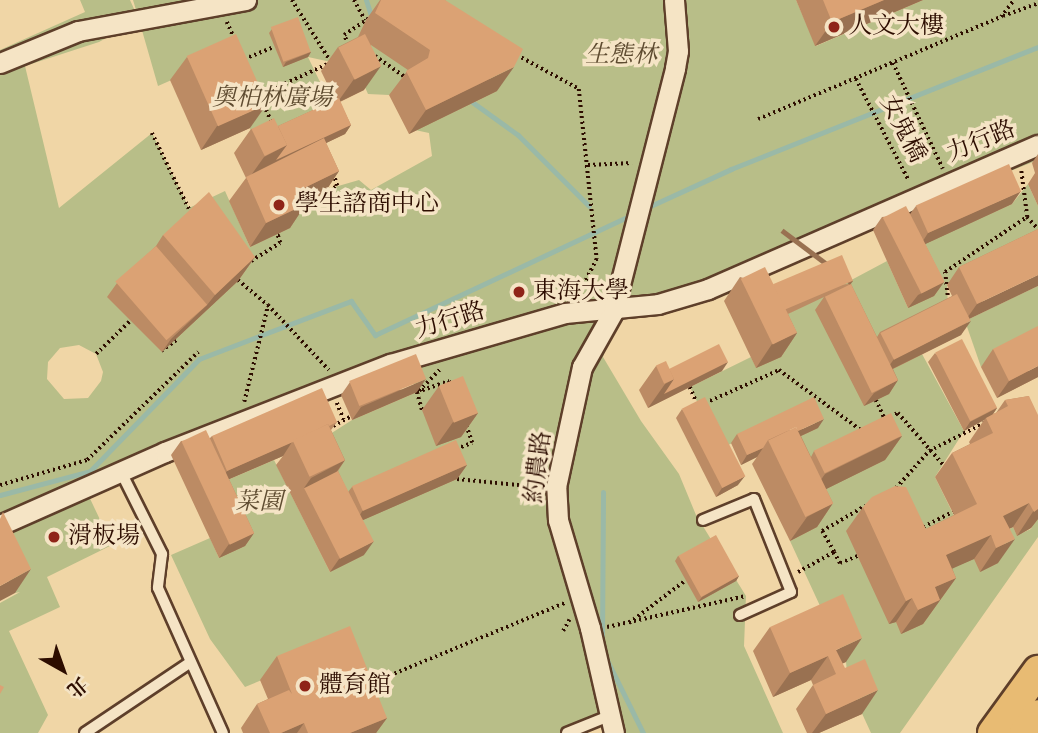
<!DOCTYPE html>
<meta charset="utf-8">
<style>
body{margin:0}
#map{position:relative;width:1038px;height:733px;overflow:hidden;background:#f0d6a6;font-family:"IM FELL DW Pica","Noto Serif TC",serif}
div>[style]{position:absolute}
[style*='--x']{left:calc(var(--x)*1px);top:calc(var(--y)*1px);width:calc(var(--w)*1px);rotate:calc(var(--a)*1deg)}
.green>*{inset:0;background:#b8be88}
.stream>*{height:5px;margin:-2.5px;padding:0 2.5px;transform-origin:2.5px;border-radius:2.5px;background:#9ab9a7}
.path>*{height:3.5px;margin-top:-1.75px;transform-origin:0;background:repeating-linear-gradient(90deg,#2d0d00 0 2px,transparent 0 5.5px)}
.roads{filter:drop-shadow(2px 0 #5e3f2a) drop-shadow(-2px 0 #5e3f2a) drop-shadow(0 2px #5e3f2a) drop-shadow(0 -2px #5e3f2a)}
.lane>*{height:10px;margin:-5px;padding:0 5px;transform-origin:5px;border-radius:5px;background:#f5e4c5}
.street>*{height:19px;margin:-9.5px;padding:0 9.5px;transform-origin:9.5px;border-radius:9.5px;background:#f5e4c5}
.primary>*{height:30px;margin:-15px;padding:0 15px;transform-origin:15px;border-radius:15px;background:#e8bb73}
.wall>*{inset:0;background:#bc8b64}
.shaded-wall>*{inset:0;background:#997151;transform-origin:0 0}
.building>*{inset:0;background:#dba274;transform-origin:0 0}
.dots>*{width:19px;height:19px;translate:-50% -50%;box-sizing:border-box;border:4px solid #f5e4c5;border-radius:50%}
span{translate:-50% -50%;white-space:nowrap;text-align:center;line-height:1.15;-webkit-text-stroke:7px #f5e4c5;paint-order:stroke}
.poi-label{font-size:24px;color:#2d0d00}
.left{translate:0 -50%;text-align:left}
.park-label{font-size:24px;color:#5e4b30;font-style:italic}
.street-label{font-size:24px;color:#2d0d00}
.north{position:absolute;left:28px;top:635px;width:70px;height:70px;-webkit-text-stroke:5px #f5e4c5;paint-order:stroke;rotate:140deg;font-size:19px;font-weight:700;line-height:28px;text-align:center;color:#2d0d00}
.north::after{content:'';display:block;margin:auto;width:24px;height:32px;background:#2d0d00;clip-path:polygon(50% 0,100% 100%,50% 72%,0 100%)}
</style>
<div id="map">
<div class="green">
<div style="clip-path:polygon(evenodd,80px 0,130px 0,139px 20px,133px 0,796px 0,816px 46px,923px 0,1038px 0,1038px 160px,884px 222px,616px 311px,603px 357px,641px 421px,679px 474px,696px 515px,746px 596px,744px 646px,783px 733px,615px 733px,608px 716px,567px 733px,367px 733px,333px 650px,245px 687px,210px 639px,171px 555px,210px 538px,219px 558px,218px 484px,274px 460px,330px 572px,337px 503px,327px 436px,352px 420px,417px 392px,404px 360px,85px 488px,112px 545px,47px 577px,60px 607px,9px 631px,48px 715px,38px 733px,0 733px,0 603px,20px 592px,15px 593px,0 564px,0 50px,85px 12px,80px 0,139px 20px,158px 86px,219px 59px,256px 142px,332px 107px,308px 57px,331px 62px,350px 53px,368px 94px,389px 95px,411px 85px,413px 74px,415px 130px,429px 133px,432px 156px,371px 190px,359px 180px,321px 191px,283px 214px,289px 228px,250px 247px,225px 191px,189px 208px,152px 133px,59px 208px,25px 66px,99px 42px,139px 20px,80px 0,79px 345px,96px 354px,103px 372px,101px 381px,88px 398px,64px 399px,47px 379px,48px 362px,60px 348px,79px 345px)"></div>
<div style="clip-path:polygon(1028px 184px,1038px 206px,1038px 240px,947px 284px,948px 307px,922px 354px,964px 431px,935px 477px,960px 528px,929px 579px,1013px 527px,1017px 535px,1031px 529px,1038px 514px,1038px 537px,900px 733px,871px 733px,848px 683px,846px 662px,790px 541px,816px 527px,778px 447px,817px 428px,807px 407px,720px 449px,690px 387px,751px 357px,756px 367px,765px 326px,887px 261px,908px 308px,912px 249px,1012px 204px)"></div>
<div style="clip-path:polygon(1038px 286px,1038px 338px,981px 367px,965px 321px)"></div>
</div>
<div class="stream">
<div style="--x:366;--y:0;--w:22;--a:72"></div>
<div style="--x:468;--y:99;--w:62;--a:35.8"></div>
<div style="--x:518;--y:135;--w:100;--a:45"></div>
<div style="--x:646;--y:208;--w:94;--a:-24.6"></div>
<div style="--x:731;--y:169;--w:330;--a:-21.7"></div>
<div style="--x:0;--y:495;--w:93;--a:-14.9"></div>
<div style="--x:90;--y:471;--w:156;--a:-45.8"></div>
<div style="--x:199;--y:359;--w:163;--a:-20.9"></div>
<div style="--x:351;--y:301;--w:42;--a:54.8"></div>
<div style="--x:375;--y:335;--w:283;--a:-25.1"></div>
<div style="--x:602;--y:642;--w:150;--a:-89.6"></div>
<div style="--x:604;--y:654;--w:88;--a:63.7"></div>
</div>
<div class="path">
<div style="--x:292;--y:0;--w:73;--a:57.8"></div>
<div style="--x:354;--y:0;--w:23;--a:61"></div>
<div style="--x:1003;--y:16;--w:37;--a:-20"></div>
<div style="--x:227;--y:22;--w:20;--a:66"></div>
<div style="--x:348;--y:45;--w:11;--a:-112"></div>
<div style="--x:344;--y:35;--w:30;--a:-34"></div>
<div style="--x:517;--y:55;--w:71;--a:28.7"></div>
<div style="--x:579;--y:89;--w:171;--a:84"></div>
<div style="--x:597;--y:259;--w:38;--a:117"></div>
<div style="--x:375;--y:56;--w:38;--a:35"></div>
<div style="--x:244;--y:59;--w:32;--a:-22"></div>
<div style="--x:893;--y:63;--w:117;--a:64.7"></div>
<div style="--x:856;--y:79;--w:115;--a:62.5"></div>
<div style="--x:260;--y:95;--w:77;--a:-24.6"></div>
<div style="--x:264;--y:105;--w:20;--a:66"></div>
<div style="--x:758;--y:119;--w:264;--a:-22.8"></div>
<div style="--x:1001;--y:17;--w:21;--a:-53"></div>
<div style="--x:152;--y:133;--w:89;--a:64"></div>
<div style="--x:588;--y:165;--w:44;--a:-2.6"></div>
<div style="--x:324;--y:193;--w:15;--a:-28"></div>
<div style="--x:337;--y:186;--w:13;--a:-108"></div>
<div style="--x:1027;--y:217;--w:16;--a:47"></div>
<div style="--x:251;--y:261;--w:34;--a:-32"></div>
<div style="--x:280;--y:243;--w:9;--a:-108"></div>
<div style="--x:277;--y:234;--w:5;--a:-37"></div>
<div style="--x:238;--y:280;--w:39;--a:40"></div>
<div style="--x:268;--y:305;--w:89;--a:46.8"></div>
<div style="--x:948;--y:301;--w:29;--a:-96"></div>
<div style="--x:945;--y:272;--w:99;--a:-33.9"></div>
<div style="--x:1027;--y:217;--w:46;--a:-97.4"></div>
<div style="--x:161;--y:351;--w:19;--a:-36"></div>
<div style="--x:96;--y:354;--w:49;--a:-44.2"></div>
<div style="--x:690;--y:387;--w:21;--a:67"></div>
<div style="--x:419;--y:391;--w:30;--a:-46"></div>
<div style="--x:417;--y:392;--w:34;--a:-19"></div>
<div style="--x:449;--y:381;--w:5;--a:68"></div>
<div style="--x:417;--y:392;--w:19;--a:74"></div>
<div style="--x:876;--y:400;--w:21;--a:65"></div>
<div style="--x:244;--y:402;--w:100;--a:-76.1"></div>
<div style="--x:337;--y:403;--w:18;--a:68"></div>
<div style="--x:705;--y:403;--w:81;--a:-24"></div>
<div style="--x:779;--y:370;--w:103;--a:36.3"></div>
<div style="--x:890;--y:417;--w:9;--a:-27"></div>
<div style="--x:898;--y:413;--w:74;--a:48.8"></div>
<div style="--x:333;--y:426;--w:19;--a:-28"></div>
<div style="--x:456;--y:449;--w:17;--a:-21"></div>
<div style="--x:472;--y:443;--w:18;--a:-109"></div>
<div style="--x:457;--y:479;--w:82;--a:5.6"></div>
<div style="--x:0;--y:485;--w:91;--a:-16"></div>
<div style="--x:87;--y:460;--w:155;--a:-44.2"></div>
<div style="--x:896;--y:488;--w:50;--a:-48.3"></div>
<div style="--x:929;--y:451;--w:64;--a:-27"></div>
<div style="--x:923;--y:527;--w:34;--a:-27"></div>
<div style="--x:834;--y:552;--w:13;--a:61"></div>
<div style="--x:840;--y:563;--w:24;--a:-22"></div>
<div style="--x:798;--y:572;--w:41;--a:-29.1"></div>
<div style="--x:834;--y:552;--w:24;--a:-120"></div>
<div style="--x:822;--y:531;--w:50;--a:-30.2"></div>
<div style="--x:629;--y:623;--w:71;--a:-37"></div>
<div style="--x:607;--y:627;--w:142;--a:-12.6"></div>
<div style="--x:563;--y:631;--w:13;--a:-61"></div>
<div style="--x:369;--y:684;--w:212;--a:-22.5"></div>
</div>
<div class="roads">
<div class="lane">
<div style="--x:121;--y:472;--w:92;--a:63.4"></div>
<div style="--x:162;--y:554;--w:34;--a:97"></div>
<div style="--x:158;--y:588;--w:159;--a:65.9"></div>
<div style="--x:703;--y:520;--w:55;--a:-22.4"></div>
<div style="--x:754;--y:499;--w:100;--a:68.3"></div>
<div style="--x:791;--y:592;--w:56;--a:155.7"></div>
<div style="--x:85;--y:733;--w:125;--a:-33.9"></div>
<div style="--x:567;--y:733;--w:45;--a:-22"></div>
</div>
<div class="street">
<div style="--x:0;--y:63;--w:84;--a:-22.3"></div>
<div style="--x:78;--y:31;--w:171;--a:-10.5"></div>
<div style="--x:0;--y:525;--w:180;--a:-23.9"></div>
<div style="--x:165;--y:452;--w:242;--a:-21.4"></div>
<div style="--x:390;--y:364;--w:182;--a:-16.2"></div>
<div style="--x:565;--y:313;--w:93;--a:-5.5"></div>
<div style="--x:658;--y:304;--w:52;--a:-16.7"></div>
<div style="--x:708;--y:289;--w:360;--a:-23.6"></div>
<div style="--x:614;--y:733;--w:108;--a:-102.9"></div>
<div style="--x:590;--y:628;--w:113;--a:-106.5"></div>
<div style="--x:558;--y:520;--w:33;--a:-93"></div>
<div style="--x:556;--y:487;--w:123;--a:-77.8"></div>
<div style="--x:582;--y:367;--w:63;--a:-60.6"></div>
<div style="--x:613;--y:312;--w:252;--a:-75.7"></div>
<div style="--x:675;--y:68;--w:17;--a:-80"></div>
<div style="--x:678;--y:51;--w:51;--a:-94.5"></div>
</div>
<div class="primary">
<div style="--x:993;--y:733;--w:77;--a:-54"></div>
<div style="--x:1025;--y:733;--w:22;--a:-54"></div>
</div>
</div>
<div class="wall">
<div style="clip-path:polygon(380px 0,445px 0,497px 91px,409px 134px,389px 95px,408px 70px,371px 45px,364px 90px,340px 102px,351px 125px,345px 134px,326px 143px,339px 171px,323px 195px,306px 203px,290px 228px,250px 247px,229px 201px,246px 178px,234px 153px,251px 129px,278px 126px,335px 100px,321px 71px,338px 47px,358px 37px,366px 20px)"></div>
<div style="clip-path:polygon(796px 0,923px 0,815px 46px)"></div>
<div style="clip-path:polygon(272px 29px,311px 52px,308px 57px,283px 67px,269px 33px)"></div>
<div style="clip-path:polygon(187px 57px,250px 128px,201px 150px,170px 80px)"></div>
<div style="clip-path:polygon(1038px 154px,1038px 206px,1028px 184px,1035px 173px,1032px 163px)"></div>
<div style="clip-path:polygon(1012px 204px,925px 244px,944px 282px,934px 296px,908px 308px,873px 230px,882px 217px,910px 214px,916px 206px)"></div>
<div style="clip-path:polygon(1038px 229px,969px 319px,961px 335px,893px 369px,898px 380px,889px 394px,864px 406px,815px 310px,824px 297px,788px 314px,797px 333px,781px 357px,756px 368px,724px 301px,740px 277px,774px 287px,851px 284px,877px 337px,880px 332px,952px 296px,947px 285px,959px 267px)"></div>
<div style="clip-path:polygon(163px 235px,255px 257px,238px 281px,162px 352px,107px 297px,117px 283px,156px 246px)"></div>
<div style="clip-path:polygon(993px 349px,1038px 377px,997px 398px,981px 367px)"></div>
<div style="clip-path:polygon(935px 353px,997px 408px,993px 414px,996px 413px,1005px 400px,1029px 396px,1038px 519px,1031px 528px,1017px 536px,1013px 527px,1009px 529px,998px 563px,980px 572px,974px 559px,952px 568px,956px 578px,923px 624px,901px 634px,896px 622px,889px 624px,846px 531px,863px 507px,926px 529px,954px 515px,935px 477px,952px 453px,970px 444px,969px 442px,984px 420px,964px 431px,928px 362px)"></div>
<div style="clip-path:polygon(656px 366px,669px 369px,722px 371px,648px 408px,639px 390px)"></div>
<div style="clip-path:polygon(350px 382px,417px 392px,352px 420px,341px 395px)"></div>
<div style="clip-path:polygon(439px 386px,478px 413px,461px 437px,436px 446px,422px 410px)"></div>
<div style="clip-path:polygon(682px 409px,738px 485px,716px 497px,676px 418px)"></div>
<div style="clip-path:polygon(337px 422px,331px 430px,345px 460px,338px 471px,348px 492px,352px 487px,467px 465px,457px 479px,363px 520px,364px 555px,330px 572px,276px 465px,283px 456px,229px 479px,254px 533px,245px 546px,219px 558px,171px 455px,181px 441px,210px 438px,212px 436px)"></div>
<div style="clip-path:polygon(818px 428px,801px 436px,811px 457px,814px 451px,902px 436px,885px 460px,826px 489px,833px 503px,817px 527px,790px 541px,752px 464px,757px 457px,741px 465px,731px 443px,737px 434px)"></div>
<div style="clip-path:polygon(678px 556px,739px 576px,736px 581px,698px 602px,675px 561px)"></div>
<div style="clip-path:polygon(770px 627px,846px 662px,842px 663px,862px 714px,819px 733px,807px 733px,796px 709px,813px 685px,811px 680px,773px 697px,753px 651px)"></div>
<div style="clip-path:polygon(277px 656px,387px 718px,376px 733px,243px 733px,241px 728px,257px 704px,268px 699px,260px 680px)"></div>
</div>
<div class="shaded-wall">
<div style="clip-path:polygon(884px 0,923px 0,815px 46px,832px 22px)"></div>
<div style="clip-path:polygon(311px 52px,308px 57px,283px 67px,286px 62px)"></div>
<div style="clip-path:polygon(381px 66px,364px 90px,337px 103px,354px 79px)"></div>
<div style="clip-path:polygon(514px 67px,497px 91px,409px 134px,426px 110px)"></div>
<div style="clip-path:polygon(267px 104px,250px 128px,201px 150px,217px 126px)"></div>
<div style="clip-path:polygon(351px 125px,345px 134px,247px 181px,264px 157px,287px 145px)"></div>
<div style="clip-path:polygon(339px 171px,323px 195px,283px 214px,300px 190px)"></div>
<div style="clip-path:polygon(1021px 191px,1012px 204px,919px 247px,928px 233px)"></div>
<div style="clip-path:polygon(306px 204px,290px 228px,250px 247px,266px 223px)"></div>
<div style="clip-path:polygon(255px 257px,238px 281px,162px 352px,171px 339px,207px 305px,215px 295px)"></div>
<div style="clip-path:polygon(1038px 275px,1038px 286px,965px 321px,977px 304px)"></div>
<div style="left:853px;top:281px;width:5px;height:87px;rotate:127deg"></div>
<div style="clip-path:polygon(944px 282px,934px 296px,908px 308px,918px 295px)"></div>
<div style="clip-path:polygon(971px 321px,961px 335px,884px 373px,894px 359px)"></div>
<div style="clip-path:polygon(797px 333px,781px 357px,756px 368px,772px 344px)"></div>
<div style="clip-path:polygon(728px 362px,722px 371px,648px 408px,665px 384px,674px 379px)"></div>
<div style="clip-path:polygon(1038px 366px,1038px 377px,997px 398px,1009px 381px)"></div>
<div style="clip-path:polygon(426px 379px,417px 392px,352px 420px,361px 407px)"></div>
<div style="clip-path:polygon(898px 380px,889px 394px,864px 406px,874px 393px)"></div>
<div style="clip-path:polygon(997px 408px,991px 417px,986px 418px,984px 420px,964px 431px,970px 422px)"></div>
<div style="clip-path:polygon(478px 413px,461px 437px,436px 446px,453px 422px)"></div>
<div style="clip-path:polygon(824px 419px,818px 428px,773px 449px,770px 444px)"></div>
<div style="clip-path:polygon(902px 436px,885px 460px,808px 498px,825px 474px)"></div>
<div style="clip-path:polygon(292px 442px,283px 456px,218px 484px,227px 471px)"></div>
<div style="clip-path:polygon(763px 448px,757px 457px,741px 465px,747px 455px)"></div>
<div style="clip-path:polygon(345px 460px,328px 484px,304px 488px,311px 478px)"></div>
<div style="clip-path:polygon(467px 465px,457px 479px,354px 524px,363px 510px)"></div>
<div style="clip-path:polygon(745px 476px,738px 485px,716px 497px,722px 488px)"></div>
<div style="clip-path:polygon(833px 503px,817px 527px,790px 541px,807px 517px)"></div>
<div style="clip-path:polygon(1029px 503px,1013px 527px,992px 537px,991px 535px,974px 559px,929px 579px,946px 555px,1003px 516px)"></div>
<div style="clip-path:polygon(1038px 504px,1038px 519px,1031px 528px,1017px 536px)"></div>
<div style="clip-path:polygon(254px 533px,245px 546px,219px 558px,229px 544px)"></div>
<div style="clip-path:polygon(1015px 539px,998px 563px,980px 572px,996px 548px)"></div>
<div style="clip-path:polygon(374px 541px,364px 555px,330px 572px,339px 559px)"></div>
<div style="clip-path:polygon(31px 569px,15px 593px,0 601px,0 586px)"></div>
<div style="clip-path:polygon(739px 576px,736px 581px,698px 602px,702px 597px)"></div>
<div style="clip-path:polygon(956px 578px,923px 624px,901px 634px,935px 587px)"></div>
<div style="clip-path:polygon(912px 598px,896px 622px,889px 624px,906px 601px)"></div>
<div style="clip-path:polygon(862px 638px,846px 662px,833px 668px,836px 650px)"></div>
<div style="clip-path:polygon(828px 656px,811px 680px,773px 697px,790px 673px)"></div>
<div style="clip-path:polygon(878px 690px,862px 714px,819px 733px,812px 733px,826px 714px)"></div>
<div style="clip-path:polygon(387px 718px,376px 733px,350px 733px)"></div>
<div style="clip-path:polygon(304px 723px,297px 733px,281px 733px)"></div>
</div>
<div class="building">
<div style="clip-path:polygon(381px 0,445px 0,523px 49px,514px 67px,426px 110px,406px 71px,428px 58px,430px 50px,375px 13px)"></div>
<div style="clip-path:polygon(823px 0,884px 0,832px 22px)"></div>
<div style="left:298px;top:17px;width:37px;height:29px;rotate:70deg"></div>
<div style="left:236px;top:34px;width:77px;height:54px;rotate:66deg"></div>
<div style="left:365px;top:34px;width:36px;height:30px;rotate:63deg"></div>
<div style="clip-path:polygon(339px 98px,351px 125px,276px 160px,287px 145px,278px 126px)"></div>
<div style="left:274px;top:118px;width:30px;height:25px;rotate:64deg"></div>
<div style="clip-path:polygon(324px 138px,339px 171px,300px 190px,306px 204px,266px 223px,246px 177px)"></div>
<div style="left:1009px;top:164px;width:30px;height:102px;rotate:66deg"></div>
<div style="clip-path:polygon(209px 192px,255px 257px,215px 295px,163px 235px)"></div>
<div style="left:906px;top:206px;width:85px;height:26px;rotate:63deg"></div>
<div style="clip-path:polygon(1038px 229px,1038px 275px,977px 304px,959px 267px)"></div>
<div style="left:156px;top:246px;width:78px;height:54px;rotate:49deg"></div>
<div style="left:842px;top:255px;width:28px;height:75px;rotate:67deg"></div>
<div style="left:765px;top:267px;width:73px;height:27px;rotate:64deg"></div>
<div style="left:851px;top:284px;width:107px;height:29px;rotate:64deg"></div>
<div style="left:957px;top:294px;width:30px;height:86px;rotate:63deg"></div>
<div style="clip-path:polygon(1038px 326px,1038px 366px,1009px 381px,993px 349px)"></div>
<div style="left:962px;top:339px;width:77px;height:30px;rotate:63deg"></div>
<div style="clip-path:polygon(719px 344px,728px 362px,664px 394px,674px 379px,669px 369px)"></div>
<div style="left:416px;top:354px;width:27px;height:72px;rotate:68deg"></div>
<div style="left:666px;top:361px;width:20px;height:11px;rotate:66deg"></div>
<div style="left:463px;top:376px;width:40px;height:26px;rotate:68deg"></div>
<div style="clip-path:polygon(322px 388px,337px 422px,329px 426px,328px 424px,293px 442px,227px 471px,212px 436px)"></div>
<div style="clip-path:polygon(1029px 396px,1038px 415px,1038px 509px,1034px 512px,1029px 503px,1003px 516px,1015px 539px,996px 548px,991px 535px,946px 555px,956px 578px,935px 587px,940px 600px,918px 610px,912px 598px,906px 601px,863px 507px,872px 497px,895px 486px,906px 487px,926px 529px,977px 504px,952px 453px,993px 433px,986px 418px,1008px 406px,1005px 400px)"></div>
<div style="left:705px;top:397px;width:89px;height:26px;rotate:63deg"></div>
<div style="clip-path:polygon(814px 397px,824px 419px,798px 431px,796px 427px,768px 440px,763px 448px,747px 455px,737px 434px)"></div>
<div style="left:891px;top:413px;width:25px;height:86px;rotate:64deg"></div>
<div style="left:328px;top:424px;width:40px;height:39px;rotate:65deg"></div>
<div style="left:796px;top:427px;width:85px;height:31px;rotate:64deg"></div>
<div style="left:206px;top:430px;width:114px;height:27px;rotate:65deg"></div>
<div style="left:456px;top:440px;width:27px;height:114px;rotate:66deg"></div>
<div style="left:338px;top:471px;width:79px;height:38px;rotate:63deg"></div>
<div style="clip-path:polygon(3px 512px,31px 569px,0 586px,0 519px)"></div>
<div style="left:716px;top:535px;width:47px;height:43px;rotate:61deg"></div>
<div style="clip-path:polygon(843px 594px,862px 638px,836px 650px,845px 668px,865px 659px,878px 690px,826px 714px,813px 685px,836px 674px,828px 656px,790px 673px,770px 627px)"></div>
<div style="clip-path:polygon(350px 626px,387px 718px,350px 733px,308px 733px,304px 723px,281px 733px,270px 733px,257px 704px,289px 690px,292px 694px,277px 656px)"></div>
<div style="clip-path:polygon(0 685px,4px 687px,0 694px)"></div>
</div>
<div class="dots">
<div style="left:834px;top:27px;background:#8f2418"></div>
<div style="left:279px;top:205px;background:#8f2418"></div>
<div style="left:519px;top:292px;background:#8f2418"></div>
<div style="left:54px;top:537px;background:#8f2418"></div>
<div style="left:305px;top:686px;background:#8f2418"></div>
</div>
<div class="poi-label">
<span class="left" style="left:848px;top:27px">人文大樓</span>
<span class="left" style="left:295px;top:205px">學生諮商中心</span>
<span class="left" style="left:533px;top:292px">東海大學</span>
<span class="left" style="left:68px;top:537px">滑板場</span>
<span class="left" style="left:319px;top:686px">體育館</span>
</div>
<div class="park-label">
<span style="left:621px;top:56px">生態林</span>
<span style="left:272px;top:99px">奧柏林廣場</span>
<span style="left:259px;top:503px">菜園</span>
</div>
<div class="street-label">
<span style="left:902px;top:129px;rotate:63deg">女鬼橋</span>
<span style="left:981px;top:142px;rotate:-22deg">力行路</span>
<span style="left:450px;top:321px;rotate:-17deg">力行路</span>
<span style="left:539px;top:467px;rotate:-83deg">約農路</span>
</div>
<div class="north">北</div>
</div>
